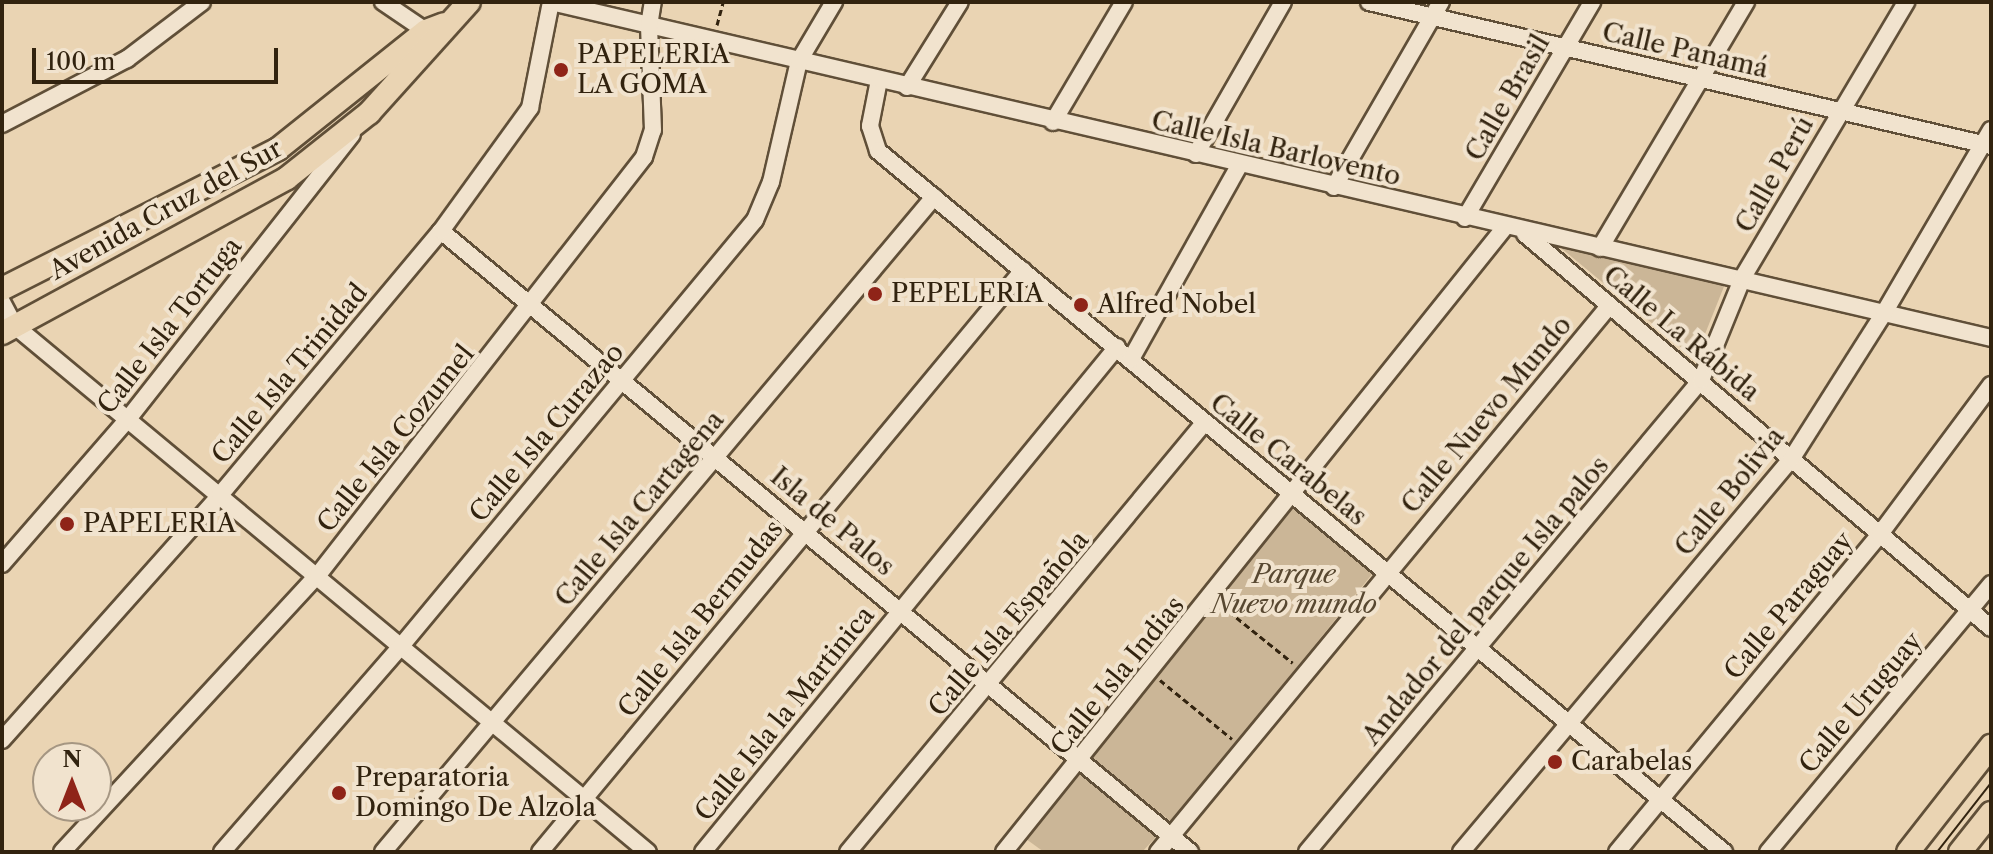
<!DOCTYPE html>
<meta charset="utf-8">
<style>
body{margin:0}
#map{position:relative;width:1993px;height:854px;overflow:hidden;background:#ead4b3;font-family:"Libre Caslon Text",serif}
div>[style]{position:absolute}
[style*='--x']{left:calc(var(--x)*1px);top:calc(var(--y)*1px);width:calc(var(--w)*1px);rotate:calc(var(--a)*1deg)}
.green>*{inset:0;background:#cbb697;transform-origin:0 0}
.path>*{height:3px;margin-top:-1.5px;transform-origin:0;background:repeating-linear-gradient(90deg,#32230f 0 6px,transparent 0 10px)}
.roads{filter:drop-shadow(2px 0 #604f38) drop-shadow(-2px 0 #604f38) drop-shadow(0 2px #604f38) drop-shadow(0 -2px #604f38)}
.minor>*{height:16px;margin:-8px;padding:0 8px;transform-origin:8px;border-radius:8px;background:#f1e3ce}
.major>*{height:22px;margin:-11px;padding:0 11px;transform-origin:11px;border-radius:11px;background:#ead4b3}
.tram>*{height:2px;margin:-1px;padding:0 1px;transform-origin:1px;border-radius:1px;background:#32230f}
.dots>*{width:22px;height:22px;translate:-50% -50%;box-sizing:border-box;border:4px solid #f1e3ce;border-radius:50%}
span{translate:-50% -50%;white-space:nowrap;text-align:center;line-height:1.15;-webkit-text-stroke:8px #f1e3ce;paint-order:stroke}
.street-label{font-size:26px;color:#32230f}
.poi-label{font-size:26px;color:#32230f}
.left{translate:0 -50%;text-align:left}
.park-label{font-size:26px;color:#584831;font-style:italic}
.frame{position:absolute;inset:0;border:4px solid #32230f;pointer-events:none}
.north{position:absolute;left:32px;top:742px;width:80px;height:80px;box-sizing:border-box;background:#f1e3ce;border:2px solid #a59682;border-radius:50%;rotate:0deg;font-size:22px;font-weight:700;line-height:32px;text-align:center;color:#32230f}
.north::after{content:'';display:block;margin:auto;width:28px;height:36px;background:#8f2418;clip-path:polygon(50% 0,100% 100%,50% 72%,0 100%)}
.scale{position:absolute;left:32px;top:48px;width:246px;height:36px;box-sizing:border-box;border:4px solid #32230f;border-top:0;padding-left:10px;font-size:24px;line-height:28px;white-space:nowrap;color:#32230f;-webkit-text-stroke:6px #f1e3ce;paint-order:stroke}
</style>
<div id="map">
<div class="green">
<div style="clip-path:polygon(1561px 248px,1725px 284px,1695px 359px)"></div>
<div style="left:1294px;top:507px;width:103px;height:322px;rotate:39deg"></div>
<div style="clip-path:polygon(1080px 774px,1156px 837px,1142px 852px,1044px 852px,1026px 839px)"></div>
</div>
<div class="path">
<div style="--x:717;--y:25;--w:24;--a:-75"></div>
<div style="--x:1221;--y:605;--w:92;--a:38.9"></div>
<div style="--x:1160;--y:680;--w:93;--a:39.3"></div>
</div>
<div class="roads">
<div class="minor">
<div style="--x:383;--y:2;--w:60;--a:34.2"></div>
<div style="--x:1369;--y:2;--w:638;--a:13.03"></div>
<div style="--x:879;--y:80;--w:47;--a:101.1"></div>
<div style="--x:870;--y:126;--w:26;--a:72"></div>
<div style="--x:878;--y:151;--w:1099;--a:39.65"></div>
<div style="--x:907;--y:87;--w:100;--a:-58.1"></div>
<div style="--x:1053;--y:122;--w:139;--a:-59.4"></div>
<div style="--x:2;--y:124;--w:141;--a:-27.5"></div>
<div style="--x:127;--y:59;--w:94;--a:-37.2"></div>
<div style="--x:1196;--y:154;--w:175;--a:-60.2"></div>
<div style="--x:1334;--y:187;--w:214;--a:-60"></div>
<div style="--x:1465;--y:218;--w:251;--a:-59.5"></div>
<div style="--x:441;--y:231;--w:973;--a:39.66"></div>
<div style="--x:1525;--y:234;--w:610;--a:40.21"></div>
<div style="--x:1600;--y:248;--w:286;--a:-59.3"></div>
<div style="--x:2;--y:302;--w:27;--a:62"></div>
<div style="--x:15;--y:326;--w:823;--a:39.73"></div>
<div style="--x:1131;--y:359;--w:223;--a:-60.8"></div>
<div style="--x:2;--y:564;--w:192;--a:-49"></div>
<div style="--x:128;--y:419;--w:362;--a:-51.8"></div>
<div style="--x:2;--y:740;--w:328;--a:-48.3"></div>
<div style="--x:220;--y:495;--w:344;--a:-50.1"></div>
<div style="--x:441;--y:231;--w:152;--a:-54.1"></div>
<div style="--x:530;--y:108;--w:108;--a:-78.8"></div>
<div style="--x:551;--y:2;--w:1479;--a:13.13"></div>
<div style="--x:62;--y:852;--w:377;--a:-47.3"></div>
<div style="--x:318;--y:575;--w:530;--a:-52.05"></div>
<div style="--x:644;--y:157;--w:28;--a:-72"></div>
<div style="--x:653;--y:130;--w:104;--a:-92.2"></div>
<div style="--x:649;--y:26;--w:24;--a:-81"></div>
<div style="--x:222;--y:852;--w:274;--a:-49"></div>
<div style="--x:402;--y:645;--w:552;--a:-50.29"></div>
<div style="--x:755;--y:220;--w:41;--a:-67.2"></div>
<div style="--x:771;--y:182;--w:124;--a:-77"></div>
<div style="--x:799;--y:61;--w:69;--a:-59.3"></div>
<div style="--x:383;--y:852;--w:856;--a:-49.93"></div>
<div style="--x:540;--y:852;--w:756;--a:-50.31"></div>
<div style="--x:703;--y:852;--w:653;--a:-50.66"></div>
<div style="--x:848;--y:852;--w:557;--a:-50.31"></div>
<div style="--x:1004;--y:852;--w:801;--a:-51.28"></div>
<div style="--x:1158;--y:852;--w:708;--a:-50.44"></div>
<div style="--x:1307;--y:852;--w:615;--a:-50.15"></div>
<div style="--x:1701;--y:380;--w:111;--a:-67.8"></div>
<div style="--x:1743;--y:277;--w:320;--a:-59.3"></div>
<div style="--x:1461;--y:852;--w:515;--a:-49.97"></div>
<div style="--x:1792;--y:458;--w:172;--a:-57.6"></div>
<div style="--x:1884;--y:313;--w:212;--a:-59.7"></div>
<div style="--x:1617;--y:852;--w:413;--a:-50.4"></div>
<div style="--x:1880;--y:534;--w:186;--a:-53.3"></div>
<div style="--x:1768;--y:852;--w:349;--a:-50.2"></div>
</div>
<div class="major">
<div style="--x:2;--y:289;--w:309;--a:-26.9"></div>
<div style="--x:278;--y:149;--w:189;--a:-38.6"></div>
<div style="--x:426;--y:31;--w:19;--a:-21"></div>
<div style="--x:2;--y:333;--w:324;--a:-28.5"></div>
<div style="--x:287;--y:178;--w:105;--a:-38.4"></div>
<div style="--x:369;--y:113;--w:149;--a:-48"></div>
<div style="--x:1908;--y:852;--w:135;--a:-51.9"></div>
<div style="--x:1960;--y:852;--w:50;--a:-51.5"></div>
</div>
</div>
<div class="tram">
<div style="--x:1937;--y:852;--w:88;--a:-52"></div>
</div>
<div class="dots">
<div style="left:561px;top:70px;background:#8f2418"></div>
<div style="left:875px;top:294px;background:#8f2418"></div>
<div style="left:1081px;top:305px;background:#8f2418"></div>
<div style="left:67px;top:524px;background:#8f2418"></div>
<div style="left:1555px;top:762px;background:#8f2418"></div>
<div style="left:339px;top:793px;background:#8f2418"></div>
</div>
<div class="street-label">
<span style="left:1685px;top:51px;rotate:13deg">Calle Panamá</span>
<span style="left:1508px;top:98px;rotate:-60deg">Calle Brasil</span>
<span style="left:1276px;top:149px;rotate:13deg">Calle Isla Barlovento</span>
<span style="left:1775px;top:175px;rotate:-60deg">Calle Perú</span>
<span style="left:166px;top:210px;rotate:-29deg">Avenida Cruz del Sur</span>
<span style="left:170px;top:326px;rotate:-52deg">Calle Isla Tortuga</span>
<span style="left:1681px;top:334px;rotate:40deg">Calle La Rábida</span>
<span style="left:290px;top:374px;rotate:-50deg">Calle Isla Trinidad</span>
<span style="left:1487px;top:415px;rotate:-50deg">Calle Nuevo Mundo</span>
<span style="left:547px;top:433px;rotate:-50deg">Calle Isla Curazao</span>
<span style="left:396px;top:439px;rotate:-51deg">Calle Isla Cozumel</span>
<span style="left:1288px;top:460px;rotate:39deg">Calle Carabelas</span>
<span style="left:1730px;top:492px;rotate:-51deg">Calle Bolivia</span>
<span style="left:640px;top:509px;rotate:-50deg">Calle Isla Cartagena</span>
<span style="left:832px;top:522px;rotate:40deg">Isla de Palos</span>
<span style="left:1486px;top:601px;rotate:-50deg">Andador del parque Isla palos</span>
<span style="left:1789px;top:606px;rotate:-50deg">Calle Paraguay</span>
<span style="left:701px;top:619px;rotate:-51deg">Calle Isla Bermudas</span>
<span style="left:1009px;top:624px;rotate:-50deg">Calle Isla Española</span>
<span style="left:1118px;top:676px;rotate:-51deg">Calle Isla Indias</span>
<span style="left:1861px;top:703px;rotate:-50deg">Calle Uruguay</span>
<span style="left:785px;top:714px;rotate:-51deg">Calle Isla la Martinica</span>
</div>
<div class="poi-label">
<span class="left" style="left:577px;top:70px">PAPELERIA<br>LA GOMA</span>
<span class="left" style="left:891px;top:294px">PEPELERIA</span>
<span class="left" style="left:1097px;top:305px">Alfred Nobel</span>
<span class="left" style="left:83px;top:524px">PAPELERIA</span>
<span class="left" style="left:1571px;top:762px">Carabelas</span>
<span class="left" style="left:355px;top:793px">Preparatoria<br>Domingo De Alzola</span>
</div>
<div class="park-label">
<span style="left:1294px;top:590px">Parque<br>Nuevo mundo</span>
</div>
<div class="frame"></div>
<div class="north">N</div>
<div class="scale">100 m</div>
</div>
